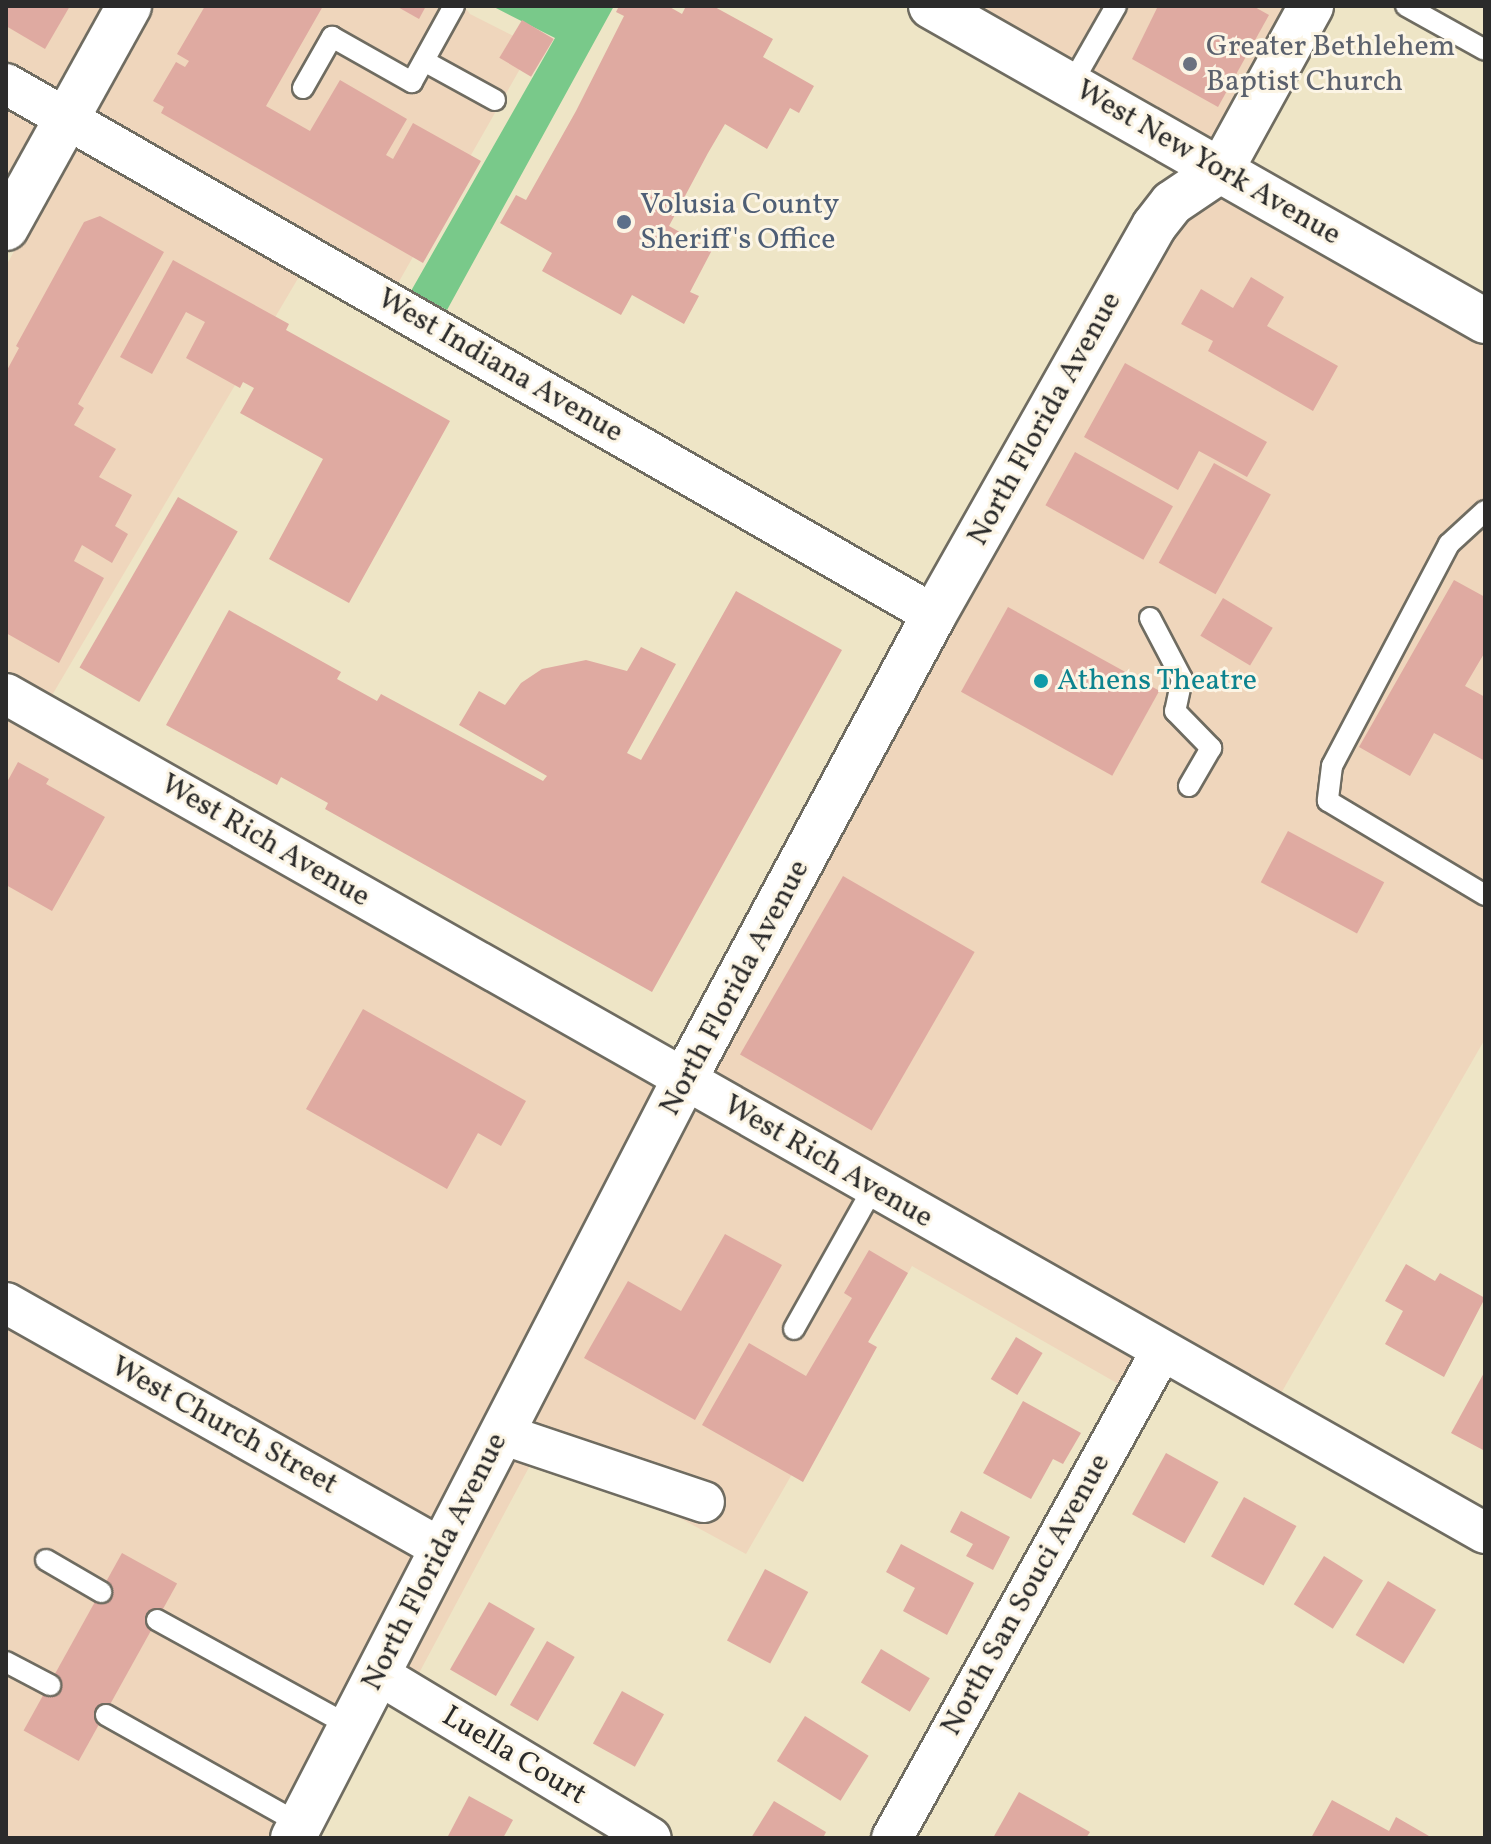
<!DOCTYPE html>
<style>
body{margin:0}
#map{position:relative;width:1491px;height:1844px;overflow:hidden;background:#eee5c6;font-family:Vollkorn,serif}
div>[style]{position:absolute}
[style*='--x']{left:calc(var(--x)*1px);top:calc(var(--y)*1px);width:calc(var(--w)*1px);rotate:calc(var(--a)*1deg)}
.built>*{inset:0;background:#efd6bc}
.green>*{inset:0;background:#79c98a}
.building>*{inset:0;background:#dfaaa1;transform-origin:0 0}
.roads{filter:drop-shadow(2px 0 #6f6c61) drop-shadow(-2px 0 #6f6c61) drop-shadow(0 2px #6f6c61) drop-shadow(0 -2px #6f6c61)}
.lane>*{height:20px;margin:-10px;padding:0 10px;transform-origin:10px;border-radius:10px;background:#fff}
.street>*{height:40px;margin:-20px;padding:0 20px;transform-origin:20px;border-radius:20px;background:#fff}
.secondary>*{height:44px;margin:-22px;padding:0 22px;transform-origin:22px;border-radius:22px;background:#fff}
.primary>*{height:44px;margin:-22px;padding:0 22px;transform-origin:22px;border-radius:22px;background:#fff}
.dots>*{width:22px;height:22px;translate:-50% -50%;box-sizing:border-box;border:4px solid #fcf5e5;border-radius:50%}
span{translate:-50% -50%;white-space:nowrap;text-align:center;line-height:1.15;-webkit-text-stroke:6px #fcf5e5;paint-order:stroke}
.worship-label{font-size:30px;color:#5b616d}
.left{translate:0 -50%;text-align:left}
.street-label{font-size:30px;color:#2b2b2b}
.service-label{font-size:30px;color:#4e5e75}
.culture-label{font-size:30px;color:#0d838f}
.frame{position:absolute;inset:0;border:8px solid #2b2b2b;pointer-events:none}
</style>
<div id="map">
<div class="built">
<div style="clip-path:polygon(6px 6px,109px 6px,60px 91px,6px 60px)"></div>
<div style="clip-path:polygon(150px 6px,464px 6px,470px 14px,533px 46px,397px 285px,91px 109px)"></div>
<div style="clip-path:polygon(972px 6px,1291px 6px,1215px 143px)"></div>
<div style="clip-path:polygon(6px 107px,40px 127px,6px 190px)"></div>
<div style="clip-path:polygon(72px 145px,300px 275px,51px 697px,6px 671px,6px 266px)"></div>
<div style="clip-path:polygon(1221px 193px,1485px 345px,1485px 1039px,1280px 1395px,709px 1071px,950px 624px,1183px 217px)"></div>
<div style="clip-path:polygon(6px 717px,659px 1089px,436px 1522px,6px 1280px)"></div>
<div style="clip-path:polygon(690px 1107px,1136px 1361px,1122px 1386px,912px 1266px,746px 1554px,542px 1443px,418px 1675px,402px 1665px)"></div>
<div style="clip-path:polygon(6px 1327px,417px 1558px,273px 1838px,6px 1838px)"></div>
</div>
<div class="green">
<div style="clip-path:polygon(492px 6px,614px 6px,447px 310px,411px 291px,555px 38px)"></div>
</div>
<div class="building">
<div style="clip-path:polygon(6px 6px,70px 6px,45px 49px,6px 26px)"></div>
<div style="clip-path:polygon(205px 6px,323px 6px,266px 106px,310px 131px,340px 80px,407px 119px,386px 155px,393px 159px,413px 123px,481px 161px,423px 263px,161px 113px,164px 107px,153px 101px,176px 62px,185px 67px,189px 61px,177px 54px)"></div>
<div style="clip-path:polygon(396px 6px,426px 6px,419px 19px)"></div>
<div style="clip-path:polygon(619px 6px,668px 6px,682px 14px,686px 6px,713px 6px,773px 39px,763px 57px,814px 86px,799px 113px,790px 108px,767px 149px,725px 124px,708px 153px,669px 226px,712px 250px,690px 292px,699px 296px,684px 324px,632px 295px,621px 315px,542px 271px,552px 253px,500px 223px,516px 195px,526px 200px,576px 111px,624px 16px,616px 12px)"></div>
<div style="clip-path:polygon(1158px 6px,1253px 6px,1269px 15px,1218px 107px,1132px 59px)"></div>
<div style="left:522px;top:20px;width:37px;height:44px;rotate:31deg"></div>
<div style="clip-path:polygon(100px 216px,164px 252px,78px 404px,84px 408px,74px 425px,116px 449px,99px 477px,132px 495px,115px 526px,128px 534px,112px 563px,82px 545px,74px 561px,104px 578px,59px 663px,6px 633px,6px 372px,19px 348px,16px 346px,84px 222px)"></div>
<div style="clip-path:polygon(173px 260px,289px 324px,286px 330px,450px 421px,349px 603px,269px 559px,323px 459px,240px 413px,254px 388px,243px 382px,240px 388px,186px 358px,205px 322px,186px 312px,152px 374px,120px 357px)"></div>
<div style="clip-path:polygon(1251px 277px,1284px 297px,1267px 326px,1338px 366px,1313px 411px,1208px 351px,1213px 341px,1181px 324px,1201px 289px,1233px 308px)"></div>
<div style="clip-path:polygon(1125px 363px,1267px 442px,1247px 477px,1199px 451px,1178px 490px,1084px 437px)"></div>
<div style="left:1075px;top:452px;width:112px;height:61px;rotate:29deg"></div>
<div style="left:1214px;top:463px;width:65px;height:114px;rotate:29deg"></div>
<div style="left:178px;top:497px;width:69px;height:197px;rotate:30deg"></div>
<div style="clip-path:polygon(1454px 580px,1485px 597px,1485px 652px,1465px 686px,1485px 697px,1485px 761px,1434px 733px,1410px 776px,1359px 747px)"></div>
<div style="clip-path:polygon(736px 591px,842px 650px,652px 992px,325px 809px,328px 803px,281px 777px,277px 785px,166px 725px,229px 610px,341px 672px,337px 679px,377px 701px,381px 694px,543px 781px,547px 776px,459px 725px,479px 691px,505px 705px,521px 683px,542px 669px,586px 660px,627px 671px,641px 647px,676px 664px,627px 753px,641px 760px)"></div>
<div style="left:1223px;top:598px;width:58px;height:44px;rotate:31deg"></div>
<div style="left:1008px;top:607px;width:173px;height:97px;rotate:29deg"></div>
<div style="clip-path:polygon(18px 762px,49px 779px,46px 784px,105px 817px,52px 911px,6px 885px,6px 784px)"></div>
<div style="left:1288px;top:831px;width:109px;height:58px;rotate:28deg"></div>
<div style="left:843px;top:876px;width:152px;height:206px;rotate:30deg"></div>
<div style="clip-path:polygon(363px 1009px,526px 1101px,501px 1146px,478px 1133px,447px 1189px,306px 1109px)"></div>
<div style="clip-path:polygon(725px 1234px,782px 1265px,695px 1420px,584px 1358px,628px 1281px,681px 1311px)"></div>
<div style="clip-path:polygon(869px 1250px,908px 1273px,868px 1342px,877px 1347px,803px 1482px,702px 1425px,749px 1343px,806px 1376px,852px 1298px,844px 1293px)"></div>
<div style="clip-path:polygon(1406px 1264px,1435px 1281px,1440px 1273px,1485px 1298px,1444px 1377px,1385px 1344px,1403px 1311px,1385px 1301px)"></div>
<div style="left:1016px;top:1337px;width:31px;height:49px;rotate:31deg"></div>
<div style="clip-path:polygon(1485px 1371px,1485px 1451px,1451px 1433px)"></div>
<div style="clip-path:polygon(1023px 1401px,1081px 1433px,1063px 1464px,1053px 1459px,1031px 1499px,983px 1473px)"></div>
<div style="left:1166px;top:1453px;width:60px;height:70px;rotate:29deg"></div>
<div style="left:1244px;top:1497px;width:60px;height:68px;rotate:29deg"></div>
<div style="clip-path:polygon(961px 1511px,1010px 1537px,993px 1570px,966px 1556px,973px 1544px,950px 1532px)"></div>
<div style="clip-path:polygon(901px 1544px,974px 1583px,947px 1635px,903px 1611px,915px 1588px,886px 1572px)"></div>
<div style="left:122px;top:1553px;width:63px;height:203px;rotate:29deg"></div>
<div style="left:1324px;top:1556px;width:46px;height:57px;rotate:32deg"></div>
<div style="left:765px;top:1569px;width:49px;height:81px;rotate:28deg"></div>
<div style="left:1388px;top:1581px;width:56px;height:63px;rotate:31deg"></div>
<div style="left:489px;top:1602px;width:53px;height:78px;rotate:30deg"></div>
<div style="left:547px;top:1641px;width:32px;height:74px;rotate:30deg"></div>
<div style="left:881px;top:1649px;width:57px;height:39px;rotate:31deg"></div>
<div style="left:622px;top:1691px;width:48px;height:60px;rotate:29deg"></div>
<div style="left:805px;top:1716px;width:75px;height:53px;rotate:32deg"></div>
<div style="clip-path:polygon(1019px 1792px,1090px 1832px,1086px 1838px,993px 1838px)"></div>
<div style="clip-path:polygon(469px 1796px,513px 1820px,503px 1838px,447px 1838px)"></div>
<div style="clip-path:polygon(1332px 1800px,1389px 1831px,1396px 1817px,1429px 1836px,1311px 1838px)"></div>
<div style="clip-path:polygon(774px 1801px,826px 1832px,823px 1838px,751px 1838px)"></div>
</div>
<div class="roads">
<div class="lane">
<div style="--x:1406;--y:6;--w:90;--a:29.1"></div>
<div style="--x:424;--y:61;--w:81;--a:28.8"></div>
<div style="--x:1071;--y:85;--w:91;--a:-60.3"></div>
<div style="--x:303;--y:88;--w:59;--a:-60.4"></div>
<div style="--x:332;--y:37;--w:92;--a:29.4"></div>
<div style="--x:412;--y:82;--w:87;--a:-61.1"></div>
<div style="--x:1485;--y:511;--w:49;--a:137.5"></div>
<div style="--x:1449;--y:544;--w:251;--a:117.8"></div>
<div style="--x:1332;--y:766;--w:35;--a:97"></div>
<div style="--x:1328;--y:801;--w:183;--a:30.9"></div>
<div style="--x:1150;--y:618;--w:69;--a:62.3"></div>
<div style="--x:1182;--y:679;--w:33;--a:102"></div>
<div style="--x:1175;--y:711;--w:52;--a:45.8"></div>
<div style="--x:1211;--y:748;--w:44;--a:120.1"></div>
<div style="--x:794;--y:1329;--w:162;--a:-60.7"></div>
<div style="--x:46;--y:1560;--w:64;--a:30.2"></div>
<div style="--x:157;--y:1620;--w:220;--a:28.8"></div>
<div style="--x:6;--y:1662;--w:50;--a:27.6"></div>
<div style="--x:106;--y:1715;--w:223;--a:29.3"></div>
</div>
<div class="street">
<div style="--x:6;--y:84;--w:1069;--a:29.78"></div>
<div style="--x:6;--y:694;--w:1700;--a:29.57"></div>
<div style="--x:6;--y:1303;--w:501;--a:29.43"></div>
<div style="--x:502;--y:1434;--w:213;--a:18.6"></div>
<div style="--x:378;--y:1674;--w:318;--a:31"></div>
<div style="--x:892;--y:1838;--w:555;--a:-61.04"></div>
</div>
<div class="secondary">
<div style="--x:293;--y:1838;--w:853;--a:-62.71"></div>
<div style="--x:684;--y:1080;--w:528;--a:-61.74"></div>
<div style="--x:934;--y:615;--w:447;--a:-60.5"></div>
<div style="--x:1154;--y:226;--w:29;--a:-52"></div>
<div style="--x:1172;--y:203;--w:59;--a:-34"></div>
<div style="--x:1221;--y:170;--w:187;--a:-61.2"></div>
</div>
<div class="primary">
<div style="--x:931;--y:6;--w:637;--a:29.62"></div>
<div style="--x:6;--y:228;--w:254;--a:-61"></div>
</div>
</div>
<div class="dots">
<div style="left:1190px;top:64px;background:#6b7280"></div>
<div style="left:624px;top:222px;background:#5c6f8a"></div>
<div style="left:1041px;top:681px;background:#0f9aa8"></div>
</div>
<div class="worship-label">
<span class="left" style="left:1206px;top:64px">Greater Bethlehem<br>Baptist Church</span>
</div>
<div class="street-label">
<span style="left:1208px;top:163px;rotate:30deg">West New York Avenue</span>
<span style="left:500px;top:366px;rotate:30deg">West Indiana Avenue</span>
<span style="left:1045px;top:419px;rotate:-61deg">North Florida Avenue</span>
<span style="left:265px;top:841px;rotate:30deg">West Rich Avenue</span>
<span style="left:735px;top:988px;rotate:-62deg">North Florida Avenue</span>
<span style="left:828px;top:1162px;rotate:30deg">West Rich Avenue</span>
<span style="left:224px;top:1426px;rotate:29deg">West Church Street</span>
<span style="left:435px;top:1562px;rotate:-63deg">North Florida Avenue</span>
<span style="left:1026px;top:1595px;rotate:-61deg">North San Souci Avenue</span>
<span style="left:514px;top:1756px;rotate:31deg">Luella Court</span>
</div>
<div class="service-label">
<span class="left" style="left:640px;top:222px">Volusia County<br>Sheriff's Office</span>
</div>
<div class="culture-label">
<span class="left" style="left:1057px;top:681px">Athens Theatre</span>
</div>
<div class="frame"></div>
</div>
